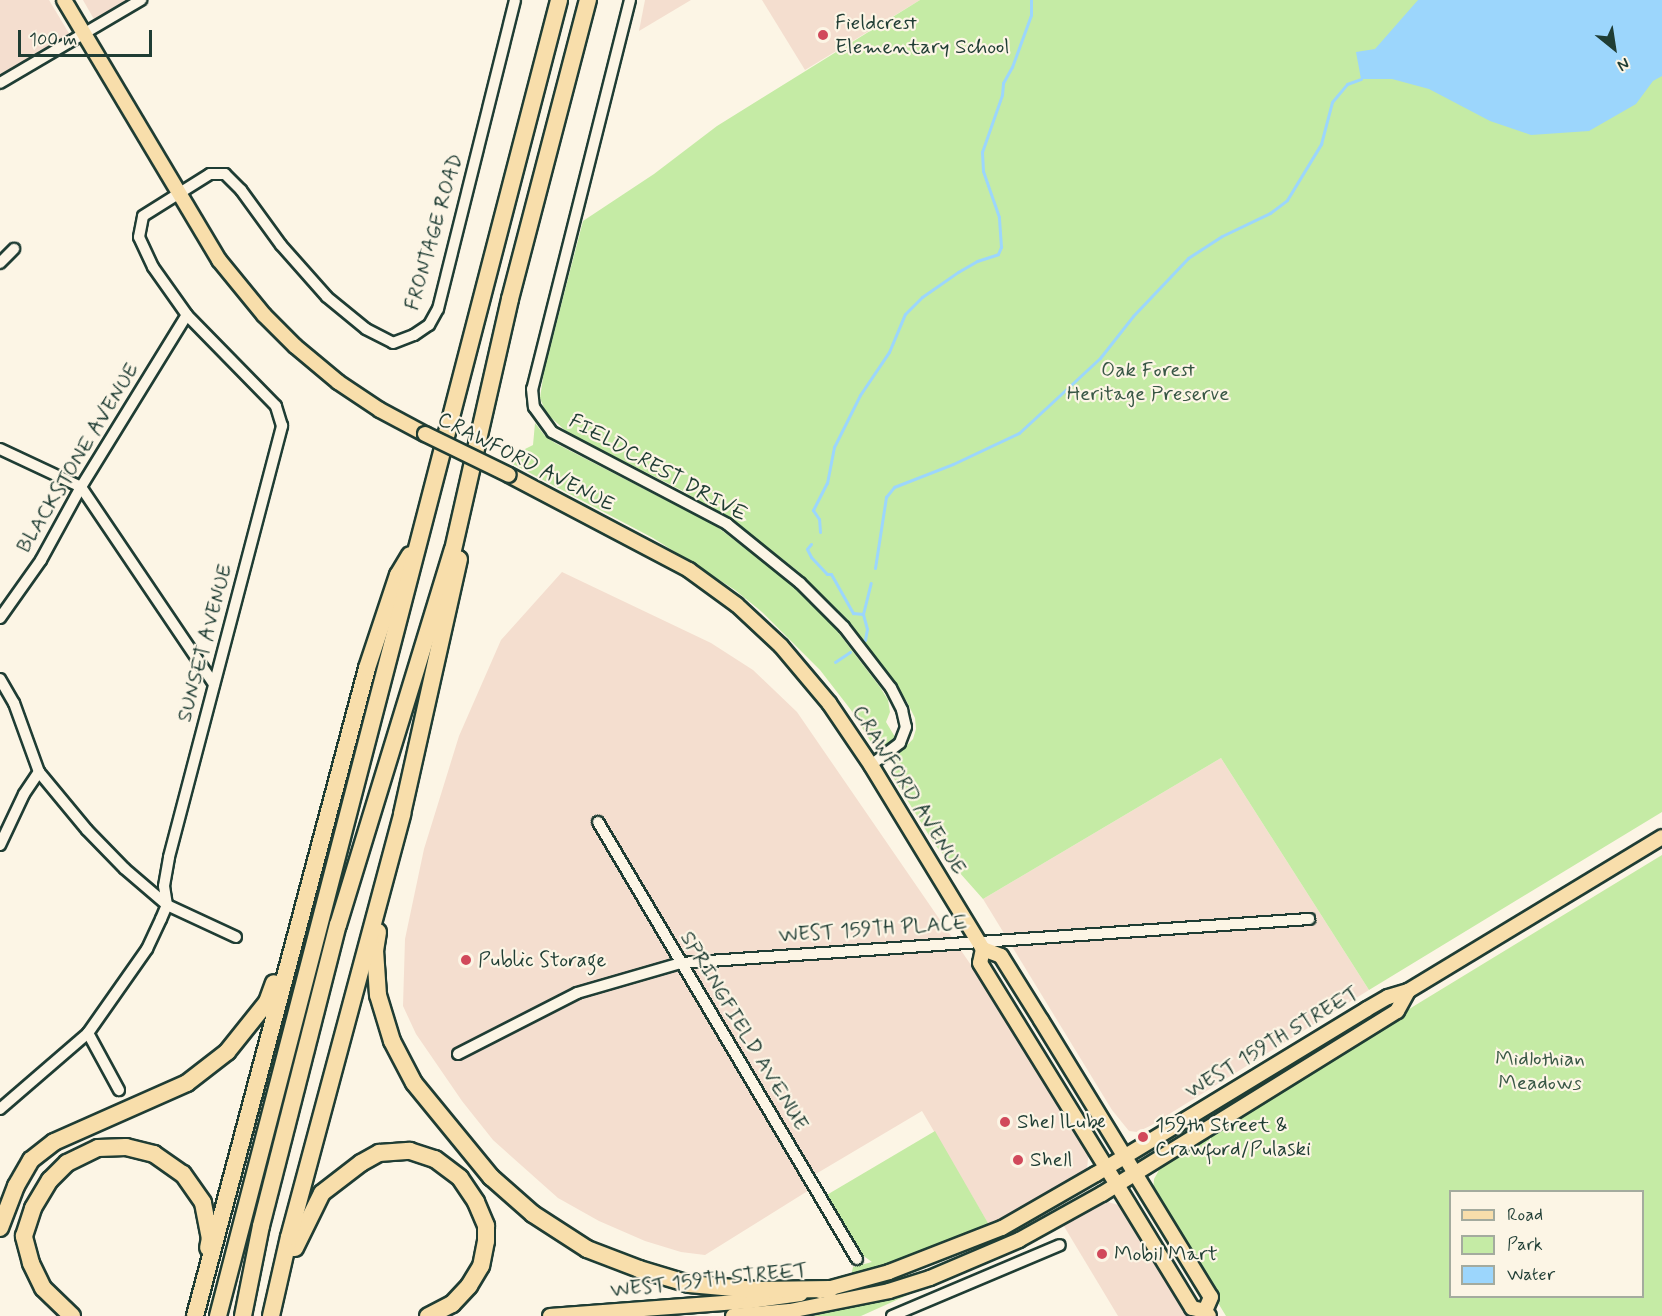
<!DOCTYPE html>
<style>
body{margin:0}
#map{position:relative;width:1662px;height:1316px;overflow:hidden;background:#fcf5e5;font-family:Mynerve,sans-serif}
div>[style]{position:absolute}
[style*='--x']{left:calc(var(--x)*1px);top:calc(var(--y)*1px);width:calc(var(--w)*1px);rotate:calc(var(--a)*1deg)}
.built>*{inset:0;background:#f4decf}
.green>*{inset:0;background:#c5eba5}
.water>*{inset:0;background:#9cd6fc}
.stream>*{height:3px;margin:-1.5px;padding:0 1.5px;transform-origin:1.5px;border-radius:1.5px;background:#9cd6fc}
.roads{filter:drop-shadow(2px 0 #1f3d34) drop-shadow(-2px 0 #1f3d34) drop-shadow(0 2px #1f3d34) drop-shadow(0 -2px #1f3d34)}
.minor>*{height:10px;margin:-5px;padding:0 5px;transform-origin:5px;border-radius:5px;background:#fcf5e5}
.major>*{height:14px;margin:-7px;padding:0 7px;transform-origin:7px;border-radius:7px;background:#f8deab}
.highway>*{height:16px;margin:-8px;padding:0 8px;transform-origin:8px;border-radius:8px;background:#f8deab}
.bridges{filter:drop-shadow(2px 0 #1f3d34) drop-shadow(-2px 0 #1f3d34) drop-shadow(0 2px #1f3d34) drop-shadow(0 -2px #1f3d34)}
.major-bridge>*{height:14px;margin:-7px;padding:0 7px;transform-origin:7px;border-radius:7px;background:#f8deab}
.dots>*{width:16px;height:16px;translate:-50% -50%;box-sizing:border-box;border:3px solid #fcf5e5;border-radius:50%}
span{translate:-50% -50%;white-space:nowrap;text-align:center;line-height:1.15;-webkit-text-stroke:4.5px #fcf5e5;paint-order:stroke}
.poi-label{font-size:21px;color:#1f3d34}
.left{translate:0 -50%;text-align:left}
.street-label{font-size:21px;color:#1f3d34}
.park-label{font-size:21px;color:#385745}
.legend{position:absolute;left:1449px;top:1190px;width:195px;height:108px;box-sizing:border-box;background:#fcf5e5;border:2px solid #a4ab9e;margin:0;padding:8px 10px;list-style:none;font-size:18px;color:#1f3d34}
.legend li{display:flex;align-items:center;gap:12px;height:30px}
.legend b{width:30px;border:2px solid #a4ab9e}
.north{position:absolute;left:1584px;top:18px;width:60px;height:60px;-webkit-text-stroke:4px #fcf5e5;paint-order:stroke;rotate:150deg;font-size:16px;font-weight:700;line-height:24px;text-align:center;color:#1f3d34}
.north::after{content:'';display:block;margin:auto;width:21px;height:27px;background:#1f3d34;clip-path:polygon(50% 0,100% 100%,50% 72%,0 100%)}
.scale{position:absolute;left:18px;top:30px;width:134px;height:27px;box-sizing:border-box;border:3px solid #1f3d34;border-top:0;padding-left:8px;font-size:18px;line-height:21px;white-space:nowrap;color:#1f3d34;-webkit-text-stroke:4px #fcf5e5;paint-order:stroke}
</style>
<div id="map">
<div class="built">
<div style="clip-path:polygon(0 0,49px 0,70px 35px,0 77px)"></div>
<div style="clip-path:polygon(83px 0,127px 0,95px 21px)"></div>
<div style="clip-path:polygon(645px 0,691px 0,639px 31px)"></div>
<div style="clip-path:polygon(762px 0,920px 0,805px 70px)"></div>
<div style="clip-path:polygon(562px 572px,711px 643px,753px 670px,797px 712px,1037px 1061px,1089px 1149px,1087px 1169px,1077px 1182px,992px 1230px,922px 1111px,809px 1178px,814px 1187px,705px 1255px,681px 1252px,645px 1241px,599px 1221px,558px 1198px,493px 1140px,462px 1101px,416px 1034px,403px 1006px,405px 939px,424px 849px,459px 736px,501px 640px)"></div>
<div style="clip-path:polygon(1221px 758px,1369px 990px,1150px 1126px,1137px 1132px,1129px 1131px,1112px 1110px,983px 899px)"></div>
<div style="clip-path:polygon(1108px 1202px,1125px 1207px,1135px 1219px,1194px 1316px,1118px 1316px,1062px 1223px,1088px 1207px)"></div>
</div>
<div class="green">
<div style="clip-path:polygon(920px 0,1662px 0,1662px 812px,1369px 990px,1221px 758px,983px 899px,935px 845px,893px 777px,894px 759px,913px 739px,916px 729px,915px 718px,907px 702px,849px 621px,799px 572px,735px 522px,681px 490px,568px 433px,546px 413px,540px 398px,544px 371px,583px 221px,654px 174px,717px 126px)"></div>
<div style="clip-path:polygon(535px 423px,545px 436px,555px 443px,716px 526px,784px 578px,834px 627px,880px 687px,888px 700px,890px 712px,886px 722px,895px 737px,894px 743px,880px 746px,871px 742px,851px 710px,820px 670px,762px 612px,735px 590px,653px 538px,511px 463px,523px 450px,533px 445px)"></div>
<div style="clip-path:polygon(evenodd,1662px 855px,1662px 1316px,1226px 1316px,1159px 1206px,1153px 1192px,1154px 1179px,1159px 1170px,1166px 1163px,1306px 1078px,1414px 1006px,1662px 855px,1450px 1192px,1642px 1192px,1642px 1296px,1450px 1296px,1450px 1192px)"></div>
<div style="clip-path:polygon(935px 1131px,992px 1230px,850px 1280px,853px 1267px,872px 1262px,858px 1252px,825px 1196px)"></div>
<div style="clip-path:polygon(930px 1285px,861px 1316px,812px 1316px,865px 1304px)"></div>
</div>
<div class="water">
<div style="clip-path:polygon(1418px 0,1662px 0,1662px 76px,1653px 81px,1636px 104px,1589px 131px,1531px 135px,1490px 121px,1429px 89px,1392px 79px,1361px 79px,1356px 52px,1375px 49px)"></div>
</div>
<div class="stream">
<div style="--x:820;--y:532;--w:13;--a:-94"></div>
<div style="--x:819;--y:519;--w:11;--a:-124"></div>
<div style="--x:813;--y:510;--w:30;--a:-63"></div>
<div style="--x:827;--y:483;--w:37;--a:-79"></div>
<div style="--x:834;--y:447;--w:58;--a:-63.4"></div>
<div style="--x:860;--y:395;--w:52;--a:-56"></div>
<div style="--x:889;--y:352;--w:41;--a:-67.2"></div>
<div style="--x:905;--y:314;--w:24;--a:-45"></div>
<div style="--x:922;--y:297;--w:44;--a:-34.8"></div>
<div style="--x:958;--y:272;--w:22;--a:-30"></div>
<div style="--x:977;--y:261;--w:22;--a:-18"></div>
<div style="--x:998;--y:254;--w:8;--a:-67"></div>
<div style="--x:1001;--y:247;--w:30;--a:-94"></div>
<div style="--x:999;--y:217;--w:49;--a:-109.2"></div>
<div style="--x:983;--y:171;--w:19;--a:-93"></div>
<div style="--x:982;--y:152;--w:60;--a:-70.7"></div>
<div style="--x:1002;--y:95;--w:12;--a:-85"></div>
<div style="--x:1003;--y:83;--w:18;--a:-61"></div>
<div style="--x:1012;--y:67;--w:55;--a:-69.9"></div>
<div style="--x:1031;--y:15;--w:15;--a:-90"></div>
<div style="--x:811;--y:544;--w:6;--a:129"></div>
<div style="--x:807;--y:549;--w:9;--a:63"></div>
<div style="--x:811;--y:557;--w:23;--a:47"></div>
<div style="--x:827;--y:574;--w:4;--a:0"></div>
<div style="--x:831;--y:574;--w:45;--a:60.6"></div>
<div style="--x:853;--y:613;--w:10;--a:6"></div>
<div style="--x:875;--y:568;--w:72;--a:-81.2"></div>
<div style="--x:886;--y:497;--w:13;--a:-51"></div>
<div style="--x:894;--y:487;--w:63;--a:-21.3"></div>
<div style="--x:953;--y:464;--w:73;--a:-25.2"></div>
<div style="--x:1019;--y:433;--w:110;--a:-42.8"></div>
<div style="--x:1100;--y:358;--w:53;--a:-51.8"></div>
<div style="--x:1133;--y:316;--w:80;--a:-46.5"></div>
<div style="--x:1188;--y:258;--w:40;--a:-32.9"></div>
<div style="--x:1222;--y:236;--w:53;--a:-25.6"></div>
<div style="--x:1270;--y:213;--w:21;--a:-37"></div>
<div style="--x:1287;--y:200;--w:66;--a:-58.7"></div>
<div style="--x:1321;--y:144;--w:43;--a:-75.3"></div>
<div style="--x:1332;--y:102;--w:23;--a:-50"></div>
<div style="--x:1347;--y:84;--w:15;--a:-20"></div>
<div style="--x:865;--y:640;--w:11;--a:-80"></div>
<div style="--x:867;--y:629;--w:16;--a:-105"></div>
<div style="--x:863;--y:614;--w:32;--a:-76"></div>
<div style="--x:835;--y:662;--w:18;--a:-34"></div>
</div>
<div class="roads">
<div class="minor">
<div style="--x:630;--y:0;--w:401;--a:104.1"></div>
<div style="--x:532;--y:389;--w:18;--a:84"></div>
<div style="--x:534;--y:407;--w:31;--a:54"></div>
<div style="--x:552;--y:432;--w:198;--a:27.7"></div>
<div style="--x:727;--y:524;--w:94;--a:38.9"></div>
<div style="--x:800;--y:583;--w:62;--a:45"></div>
<div style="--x:844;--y:627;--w:77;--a:52.4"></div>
<div style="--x:891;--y:688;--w:25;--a:63"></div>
<div style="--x:902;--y:710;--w:17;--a:77"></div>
<div style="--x:906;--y:727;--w:17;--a:111"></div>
<div style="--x:900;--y:743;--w:36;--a:143"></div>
<div style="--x:0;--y:83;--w:164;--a:-30.5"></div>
<div style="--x:0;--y:263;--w:20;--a:-45"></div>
<div style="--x:0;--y:449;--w:89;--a:25.1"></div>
<div style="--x:81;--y:487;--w:238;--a:56"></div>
<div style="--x:0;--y:618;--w:71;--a:-54.7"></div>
<div style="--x:41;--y:560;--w:83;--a:-61.3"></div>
<div style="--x:81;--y:487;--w:202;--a:-58.4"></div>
<div style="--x:0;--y:679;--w:28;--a:60"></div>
<div style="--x:14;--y:703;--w:73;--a:70.1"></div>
<div style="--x:39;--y:772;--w:75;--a:50.4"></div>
<div style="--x:87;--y:830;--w:54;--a:45.7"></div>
<div style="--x:125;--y:869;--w:55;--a:40.6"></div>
<div style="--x:167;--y:905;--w:76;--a:24.9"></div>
<div style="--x:598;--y:822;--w:508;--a:59.35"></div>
<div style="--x:0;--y:845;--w:56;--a:-64.8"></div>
<div style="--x:24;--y:794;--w:27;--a:-56"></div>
<div style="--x:88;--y:1033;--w:65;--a:61.5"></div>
<div style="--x:458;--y:1054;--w:134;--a:-27.1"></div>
<div style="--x:577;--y:993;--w:108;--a:-16.1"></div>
<div style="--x:681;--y:963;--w:630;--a:-4.01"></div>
<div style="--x:0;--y:1109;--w:116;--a:-40.8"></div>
<div style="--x:88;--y:1033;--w:103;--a:-54.9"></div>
<div style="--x:147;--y:949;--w:33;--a:-65"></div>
<div style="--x:161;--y:919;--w:15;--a:-67"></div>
<div style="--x:167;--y:905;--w:19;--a:-99"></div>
<div style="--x:164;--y:886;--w:29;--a:-80"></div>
<div style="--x:169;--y:857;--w:446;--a:-75.3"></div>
<div style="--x:282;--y:426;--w:21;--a:-107"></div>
<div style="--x:276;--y:406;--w:127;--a:-134.4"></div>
<div style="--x:187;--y:315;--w:59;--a:-125.3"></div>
<div style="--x:153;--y:267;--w:33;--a:-115"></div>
<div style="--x:139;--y:237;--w:21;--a:-79"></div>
<div style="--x:143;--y:216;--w:79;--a:-32.1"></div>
<div style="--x:210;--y:174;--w:15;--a:0"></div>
<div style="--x:225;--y:174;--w:23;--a:45"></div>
<div style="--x:241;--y:190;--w:68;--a:54"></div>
<div style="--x:281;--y:245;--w:69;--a:48.5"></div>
<div style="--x:327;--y:297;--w:50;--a:39.4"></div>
<div style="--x:366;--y:329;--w:30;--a:27"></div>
<div style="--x:393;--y:343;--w:22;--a:-21"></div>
<div style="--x:414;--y:335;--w:18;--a:-34"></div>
<div style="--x:429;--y:325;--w:18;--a:-61"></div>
<div style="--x:438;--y:309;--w:318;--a:-76"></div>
<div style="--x:892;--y:1316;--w:182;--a:-22.9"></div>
</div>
<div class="major">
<div style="--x:64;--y:0;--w:303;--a:59.2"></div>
<div style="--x:219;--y:260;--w:71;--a:50.7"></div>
<div style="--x:264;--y:315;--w:44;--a:45"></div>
<div style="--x:295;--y:346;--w:56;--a:39.9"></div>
<div style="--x:338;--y:382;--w:50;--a:33.7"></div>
<div style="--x:380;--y:410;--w:51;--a:28.1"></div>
<div style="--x:509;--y:475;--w:204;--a:27.8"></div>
<div style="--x:689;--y:570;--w:59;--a:36.1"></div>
<div style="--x:737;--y:605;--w:60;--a:43"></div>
<div style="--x:781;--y:646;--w:75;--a:49.9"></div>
<div style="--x:829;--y:703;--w:75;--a:55.9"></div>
<div style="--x:871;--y:765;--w:215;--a:58.7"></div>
<div style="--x:983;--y:949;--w:19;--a:21"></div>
<div style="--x:1001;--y:956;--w:75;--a:58"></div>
<div style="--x:1041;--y:1020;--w:325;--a:58.5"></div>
<div style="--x:1211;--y:1297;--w:15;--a:113"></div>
<div style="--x:983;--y:949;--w:14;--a:102"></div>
<div style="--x:980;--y:963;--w:261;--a:58.3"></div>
<div style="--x:1117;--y:1185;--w:144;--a:58.6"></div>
<div style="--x:1192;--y:1308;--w:13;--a:13"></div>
<div style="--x:1205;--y:1311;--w:6;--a:51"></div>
<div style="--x:820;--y:1291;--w:72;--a:-15.4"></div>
<div style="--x:889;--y:1272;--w:121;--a:-21.3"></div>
<div style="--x:1002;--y:1228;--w:108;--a:-29.9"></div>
<div style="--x:1096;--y:1174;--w:317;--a:-31.3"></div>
<div style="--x:1367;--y:1009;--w:24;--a:-30"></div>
<div style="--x:1388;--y:997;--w:21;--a:-17"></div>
<div style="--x:1408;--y:991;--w:297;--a:-31.2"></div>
<div style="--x:550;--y:1316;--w:201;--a:-4.3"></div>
<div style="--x:750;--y:1301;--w:51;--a:-7.8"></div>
<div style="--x:733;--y:1316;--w:57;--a:-5"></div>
<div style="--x:790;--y:1311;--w:101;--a:-11.4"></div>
<div style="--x:889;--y:1291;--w:43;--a:-17.6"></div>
<div style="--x:930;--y:1278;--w:97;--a:-23.1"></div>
<div style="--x:1019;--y:1240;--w:95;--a:-29"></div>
<div style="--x:1102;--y:1194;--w:347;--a:-31.8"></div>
<div style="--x:1397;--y:1011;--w:23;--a:-61"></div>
</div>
<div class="highway">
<div style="--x:378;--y:932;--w:18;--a:99"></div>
<div style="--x:375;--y:950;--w:45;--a:86.2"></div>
<div style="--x:378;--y:995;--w:48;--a:73.1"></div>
<div style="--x:392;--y:1041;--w:47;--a:62.4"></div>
<div style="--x:414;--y:1083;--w:122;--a:50.7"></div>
<div style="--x:491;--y:1177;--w:56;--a:41.4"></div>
<div style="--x:533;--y:1214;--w:64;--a:32.9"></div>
<div style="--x:587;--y:1249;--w:56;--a:21"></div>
<div style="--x:639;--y:1269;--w:52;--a:16.7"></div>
<div style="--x:689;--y:1284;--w:67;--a:5.1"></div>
<div style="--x:756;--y:1290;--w:74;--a:-0.8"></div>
<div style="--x:0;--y:1228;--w:45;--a:-69.1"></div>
<div style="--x:16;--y:1186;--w:30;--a:-60"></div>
<div style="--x:31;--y:1160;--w:29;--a:-38"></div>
<div style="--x:54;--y:1142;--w:145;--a:-23.9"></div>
<div style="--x:187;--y:1083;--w:51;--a:-37.8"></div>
<div style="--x:227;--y:1052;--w:64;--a:-51.3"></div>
<div style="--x:267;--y:1002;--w:20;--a:-70"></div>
<div style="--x:295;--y:1248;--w:61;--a:-63.9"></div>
<div style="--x:322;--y:1193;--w:49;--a:-37.6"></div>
<div style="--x:361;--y:1163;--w:21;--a:-29"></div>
<div style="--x:379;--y:1153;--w:31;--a:-4"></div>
<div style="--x:410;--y:1151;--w:26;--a:18"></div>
<div style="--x:435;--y:1159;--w:31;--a:37"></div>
<div style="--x:460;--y:1178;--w:29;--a:56"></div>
<div style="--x:476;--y:1202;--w:26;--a:67"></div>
<div style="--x:486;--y:1226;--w:15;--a:90"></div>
<div style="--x:486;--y:1241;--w:25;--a:101"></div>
<div style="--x:481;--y:1266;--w:23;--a:121"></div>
<div style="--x:469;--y:1286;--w:25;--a:133"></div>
<div style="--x:452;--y:1304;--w:27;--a:153"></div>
<div style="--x:72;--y:1316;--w:40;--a:-136"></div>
<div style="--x:43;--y:1288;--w:28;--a:-116"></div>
<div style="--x:31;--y:1263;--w:28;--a:-105"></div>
<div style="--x:24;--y:1236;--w:29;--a:-72"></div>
<div style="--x:33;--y:1208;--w:33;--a:-59"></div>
<div style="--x:50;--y:1180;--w:24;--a:-45"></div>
<div style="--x:67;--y:1163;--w:34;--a:-26"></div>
<div style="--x:98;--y:1148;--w:28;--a:-2"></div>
<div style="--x:126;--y:1147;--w:29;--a:14"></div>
<div style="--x:154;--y:1154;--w:35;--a:35"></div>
<div style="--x:183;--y:1174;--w:35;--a:55"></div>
<div style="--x:203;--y:1203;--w:36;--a:79"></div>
<div style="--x:210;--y:1238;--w:10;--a:101"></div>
<div style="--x:195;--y:1316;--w:670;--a:-75.13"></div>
<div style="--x:367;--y:668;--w:98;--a:-71.6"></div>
<div style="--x:398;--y:575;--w:23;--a:-59"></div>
<div style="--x:218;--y:1316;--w:1359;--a:-75.47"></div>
<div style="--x:243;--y:1316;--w:92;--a:-78.7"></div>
<div style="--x:261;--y:1226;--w:311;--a:-75.7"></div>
<div style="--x:338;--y:925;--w:392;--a:-73"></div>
<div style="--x:453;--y:550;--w:257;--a:-77.2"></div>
<div style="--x:510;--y:299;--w:309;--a:-75.4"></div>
<div style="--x:271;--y:1316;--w:81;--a:-77.2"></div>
<div style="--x:289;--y:1237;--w:438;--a:-75"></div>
<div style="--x:402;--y:814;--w:261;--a:-77.4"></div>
</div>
</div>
<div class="bridges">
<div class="major-bridge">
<div style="--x:425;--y:434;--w:93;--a:26"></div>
</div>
</div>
<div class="dots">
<div style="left:823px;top:35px;background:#d1495b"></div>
<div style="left:466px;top:960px;background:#d1495b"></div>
<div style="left:1005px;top:1122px;background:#d1495b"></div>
<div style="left:1143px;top:1137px;background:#d1495b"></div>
<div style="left:1018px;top:1160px;background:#d1495b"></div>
<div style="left:1102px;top:1254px;background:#d1495b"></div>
</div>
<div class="poi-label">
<span class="left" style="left:835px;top:35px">Fieldcrest<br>Elementary School</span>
<span class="left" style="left:478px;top:960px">Public Storage</span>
<span class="left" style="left:1017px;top:1122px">Shel lLube</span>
<span class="left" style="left:1155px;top:1137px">159th Street &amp;<br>Crawford/Pulaski</span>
<span class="left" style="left:1030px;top:1160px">Shell</span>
<span class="left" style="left:1114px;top:1254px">Mobil Mart</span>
</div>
<div class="street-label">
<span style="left:434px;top:232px;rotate:-74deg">FRONTAGE ROAD</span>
<span style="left:78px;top:458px;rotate:-59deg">BLACKSTONE AVENUE</span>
<span style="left:526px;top:462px;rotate:27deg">CRAWFORD AVENUE</span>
<span style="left:658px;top:468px;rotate:29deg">FIELDCREST DRIVE</span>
<span style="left:205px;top:643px;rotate:-75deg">SUNSET AVENUE</span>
<span style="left:909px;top:790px;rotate:58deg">CRAWFORD AVENUE</span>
<span style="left:873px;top:929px;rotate:-4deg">WEST 159TH PLACE</span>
<span style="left:744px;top:1031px;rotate:59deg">SPRINGFIELD AVENUE</span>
<span style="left:1272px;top:1042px;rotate:-31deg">WEST 159TH STREET</span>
<span style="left:709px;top:1280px;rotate:-6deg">WEST 159TH STREET</span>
</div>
<div class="park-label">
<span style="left:1148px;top:382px">Oak Forest<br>Heritage Preserve</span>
<span style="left:1540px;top:1071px">Midlothian<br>Meadows</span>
</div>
<ul class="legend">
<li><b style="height:8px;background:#f8deab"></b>Road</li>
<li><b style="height:16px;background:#c5eba5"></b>Park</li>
<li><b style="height:16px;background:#9cd6fc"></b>Water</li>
</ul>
<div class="north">N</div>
<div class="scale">100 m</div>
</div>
